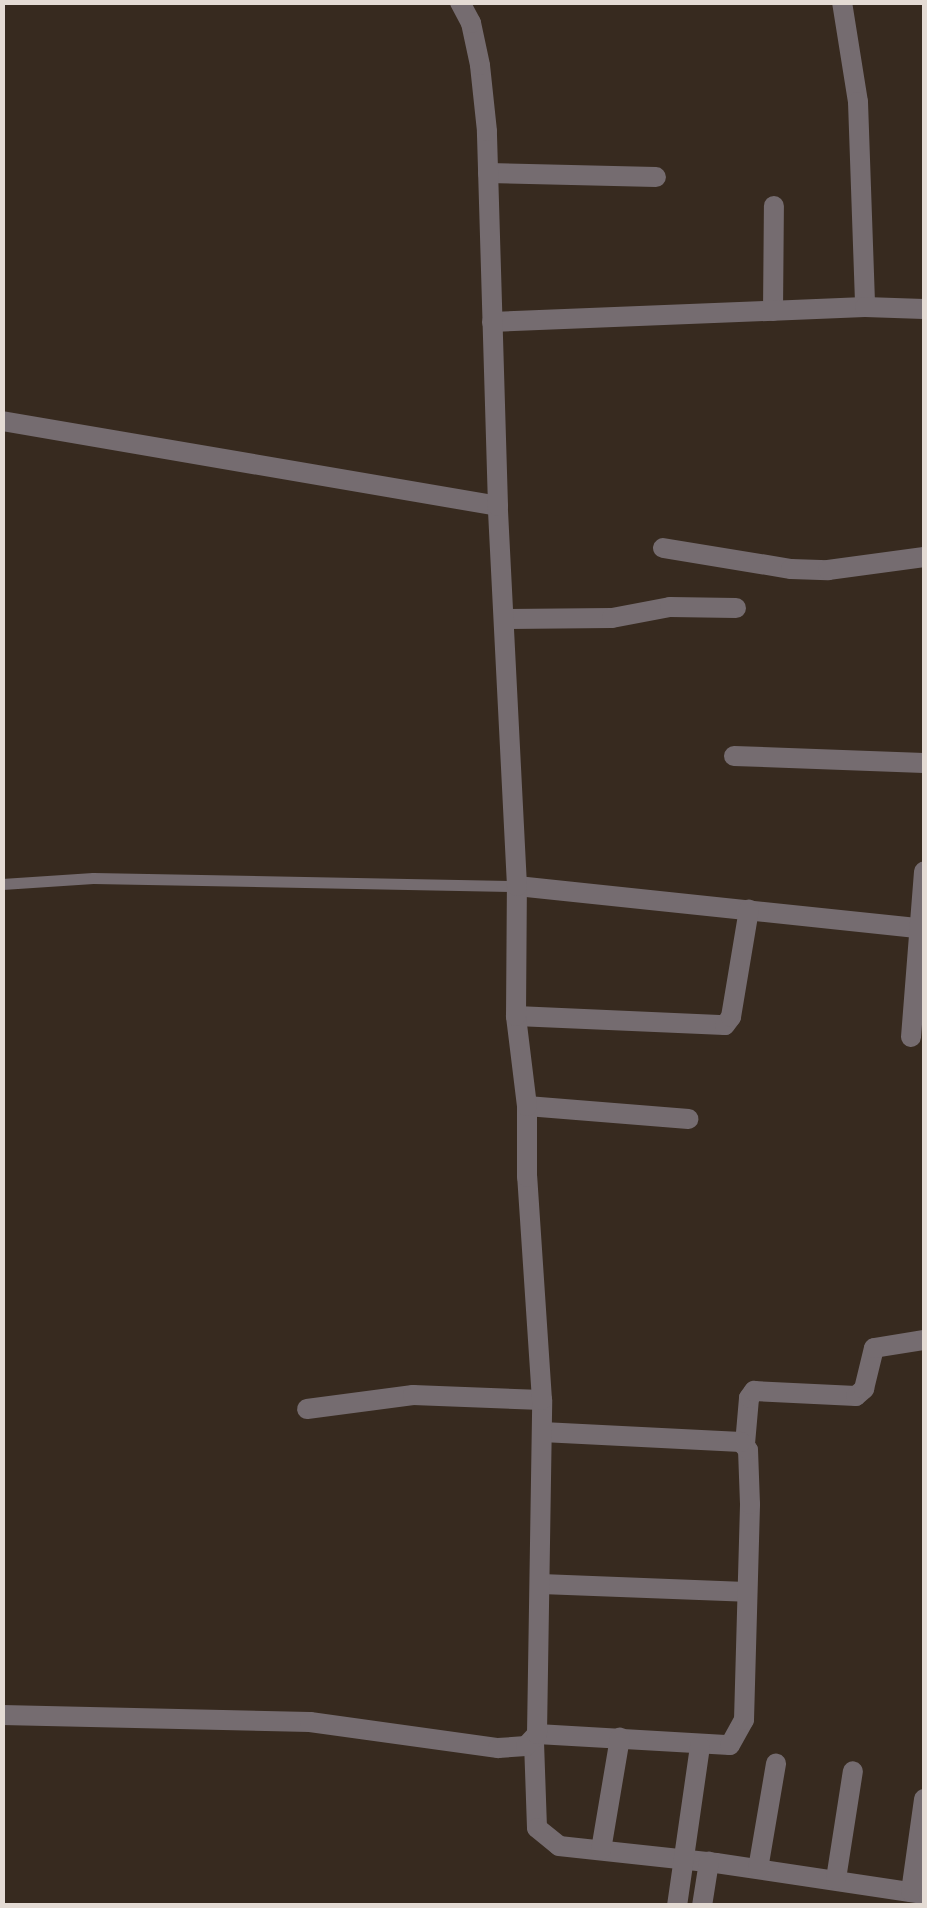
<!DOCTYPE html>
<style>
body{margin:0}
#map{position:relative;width:927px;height:1908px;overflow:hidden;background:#372a1f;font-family:"IBM Plex Serif",serif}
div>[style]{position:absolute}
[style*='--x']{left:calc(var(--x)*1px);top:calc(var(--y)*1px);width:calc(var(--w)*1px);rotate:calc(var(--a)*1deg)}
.service>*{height:11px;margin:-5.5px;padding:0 5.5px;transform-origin:5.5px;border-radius:5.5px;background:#756c70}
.minor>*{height:20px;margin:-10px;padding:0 10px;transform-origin:10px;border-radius:10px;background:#756c70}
.tertiary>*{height:20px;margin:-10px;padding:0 10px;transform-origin:10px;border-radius:10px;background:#756c70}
span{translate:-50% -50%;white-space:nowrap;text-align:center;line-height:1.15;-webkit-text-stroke:8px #372a1f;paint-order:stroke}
.frame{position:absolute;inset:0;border:5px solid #e4dbd4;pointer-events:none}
</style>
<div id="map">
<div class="service">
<div style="--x:2;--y:884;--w:91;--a:-3.8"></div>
<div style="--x:93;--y:878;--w:424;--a:1.1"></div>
</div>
<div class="minor">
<div style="--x:842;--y:2;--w:101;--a:80.9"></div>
<div style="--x:858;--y:102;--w:205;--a:88"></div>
<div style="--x:488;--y:173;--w:168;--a:1.4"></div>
<div style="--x:773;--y:311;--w:105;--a:-89.5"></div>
<div style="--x:492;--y:322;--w:373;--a:-2.3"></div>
<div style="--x:865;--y:307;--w:59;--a:1.9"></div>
<div style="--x:663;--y:548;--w:130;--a:9.3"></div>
<div style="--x:791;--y:569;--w:37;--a:2"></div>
<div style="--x:828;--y:570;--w:97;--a:-7.7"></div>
<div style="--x:507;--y:619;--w:105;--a:-0.5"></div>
<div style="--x:612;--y:618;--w:59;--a:-10.7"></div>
<div style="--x:670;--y:607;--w:66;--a:0.9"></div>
<div style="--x:734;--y:756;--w:190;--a:2.1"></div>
<div style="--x:517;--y:886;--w:409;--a:6"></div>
<div style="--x:516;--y:1016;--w:209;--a:2.5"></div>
<div style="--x:725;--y:1025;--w:10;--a:-53"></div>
<div style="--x:731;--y:1017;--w:109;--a:-80.5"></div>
<div style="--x:911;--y:1037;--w:166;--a:-85.5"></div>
<div style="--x:527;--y:1106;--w:162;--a:4.6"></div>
<div style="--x:307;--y:1409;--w:107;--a:-7.5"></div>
<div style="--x:413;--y:1395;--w:129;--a:2.2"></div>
<div style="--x:745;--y:1444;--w:46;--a:-85"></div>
<div style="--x:749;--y:1398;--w:9;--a:-54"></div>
<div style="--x:754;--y:1391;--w:102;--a:2.8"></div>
<div style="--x:856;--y:1396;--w:11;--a:-41"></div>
<div style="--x:864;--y:1389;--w:42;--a:-76.3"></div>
<div style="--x:874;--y:1348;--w:51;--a:-9.1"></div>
<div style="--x:541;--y:1584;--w:205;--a:2.2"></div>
<div style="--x:537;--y:1734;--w:193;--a:3.3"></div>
<div style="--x:730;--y:1745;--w:29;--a:-61"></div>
<div style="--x:744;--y:1720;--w:216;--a:-88.4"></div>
<div style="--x:750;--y:1504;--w:54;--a:-92.1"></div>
<div style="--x:748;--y:1450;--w:11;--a:-131"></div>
<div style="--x:741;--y:1442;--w:199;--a:-177.1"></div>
<div style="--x:534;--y:1742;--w:86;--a:88"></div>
<div style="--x:537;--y:1828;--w:28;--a:39"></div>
<div style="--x:559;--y:1846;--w:158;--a:6.2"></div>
<div style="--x:716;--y:1863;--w:210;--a:8.5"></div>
<div style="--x:601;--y:1850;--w:114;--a:-80.4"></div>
<div style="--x:758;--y:1869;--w:107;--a:-80.3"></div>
<div style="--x:836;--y:1879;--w:109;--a:-81.1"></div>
<div style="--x:911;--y:1892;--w:94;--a:-82"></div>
<div style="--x:677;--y:1906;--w:161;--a:-81.8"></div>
<div style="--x:702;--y:1906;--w:45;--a:-81"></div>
</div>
<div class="tertiary">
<div style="--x:2;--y:421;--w:503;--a:9.72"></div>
<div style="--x:2;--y:1715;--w:308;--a:1.3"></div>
<div style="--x:310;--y:1722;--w:190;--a:7.9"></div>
<div style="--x:498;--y:1748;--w:28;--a:-4"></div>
<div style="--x:526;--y:1746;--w:16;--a:-47"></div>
<div style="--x:537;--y:1734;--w:334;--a:-89.1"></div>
<div style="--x:542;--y:1400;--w:224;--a:-93.8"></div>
<div style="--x:527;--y:1177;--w:71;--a:-90"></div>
<div style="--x:527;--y:1106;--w:91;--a:-97"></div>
<div style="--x:516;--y:1016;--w:130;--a:-89.6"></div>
<div style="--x:517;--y:886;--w:380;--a:-92.9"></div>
<div style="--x:498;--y:506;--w:375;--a:-91.7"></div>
<div style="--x:487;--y:131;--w:66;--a:-96.1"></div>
<div style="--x:480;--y:65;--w:43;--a:-102.1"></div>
<div style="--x:471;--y:23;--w:24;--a:-118"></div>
</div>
<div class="frame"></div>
</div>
